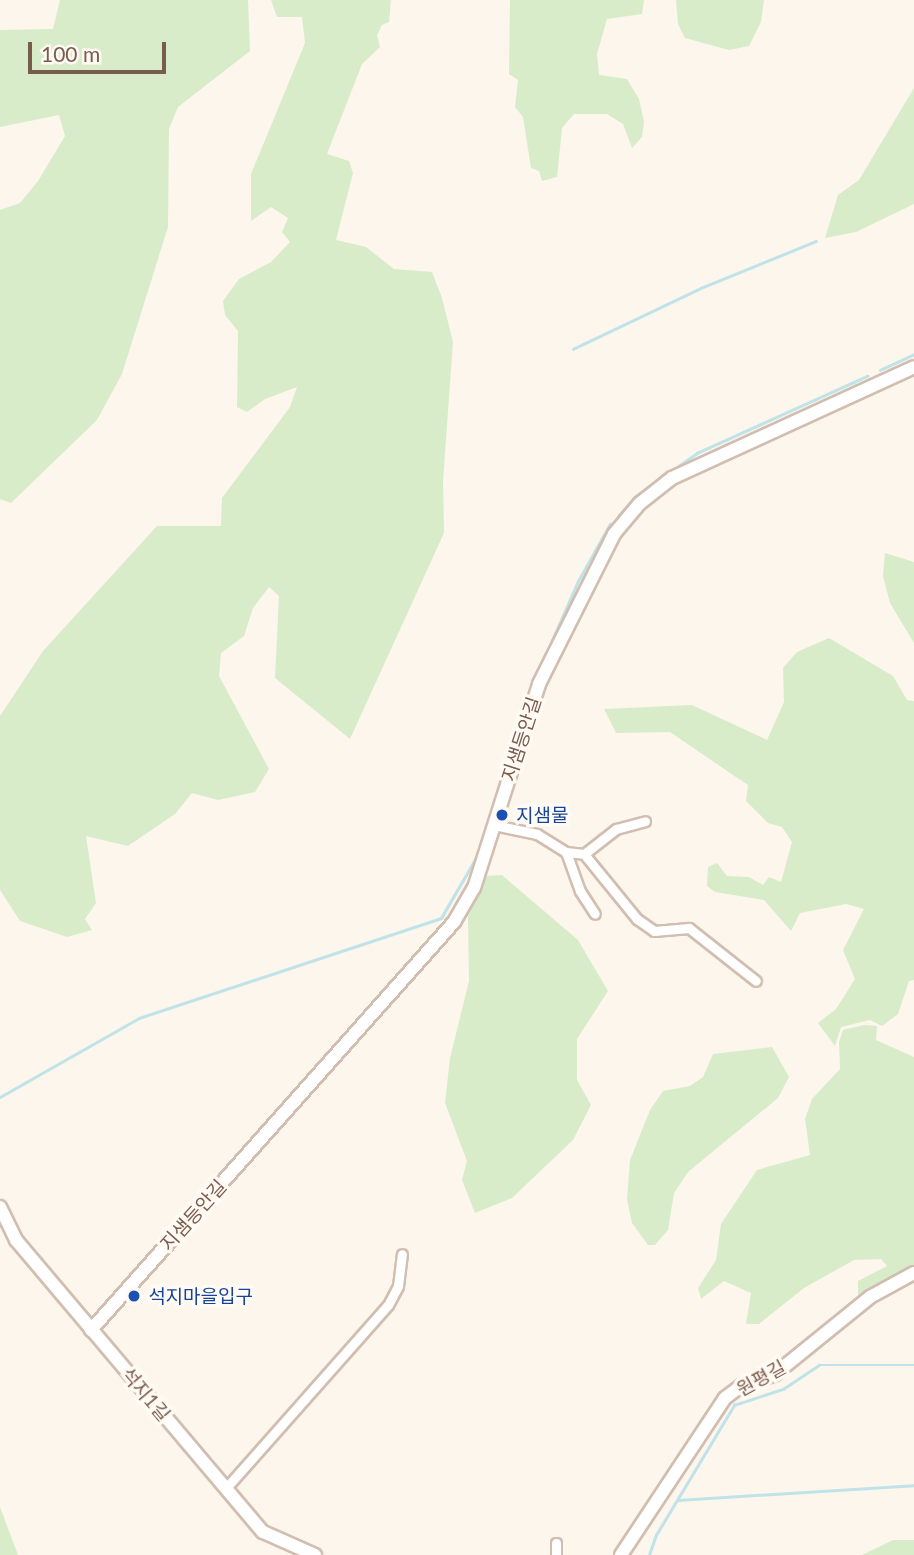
<!DOCTYPE html>
<meta charset="utf-8">
<style>
body{margin:0}
#map{position:relative;width:914px;height:1555px;overflow:hidden;background:#fdf6ec;font-family:Lato,"Noto Sans KR",sans-serif}
div>[style]{position:absolute}
[style*='--x']{left:calc(var(--x)*1px);top:calc(var(--y)*1px);width:calc(var(--w)*1px);rotate:calc(var(--a)*1deg)}
.green>*{inset:0;background:#d8ecc9}
.stream>*{height:2.5px;margin:-1.25px;padding:0 1.25px;transform-origin:1.25px;border-radius:1.25px;background:#bfe3e8}
.roads{filter:drop-shadow(2px 0 #d1beb0) drop-shadow(-2px 0 #d1beb0) drop-shadow(0 2px #d1beb0) drop-shadow(0 -2px #d1beb0)}
.street>*{height:9px;margin:-4.5px;padding:0 4.5px;transform-origin:4.5px;border-radius:4.5px;background:#fff}
.secondary>*{height:12px;margin:-6px;padding:0 6px;transform-origin:6px;border-radius:6px;background:#fff}
.dots>*{width:19px;height:19px;translate:-50% -50%;box-sizing:border-box;border:4px solid #fffaf3;border-radius:50%}
span{translate:-50% -50%;white-space:nowrap;text-align:center;line-height:1.15;-webkit-text-stroke:7px #fffaf3;paint-order:stroke}
.street-label{font-size:19px;color:#7a5c4d}
.transit-label{font-size:19px;color:#164399}
.left{translate:0 -50%;text-align:left}
.scale{position:absolute;left:28px;top:42px;width:138px;height:32px;box-sizing:border-box;border:4px solid #7a5c4d;border-top:0;padding-left:9px;font-size:21px;line-height:24px;white-space:nowrap;color:#7a5c4d;-webkit-text-stroke:5px #fffaf3;paint-order:stroke}
</style>
<div id="map">
<div class="green">
<div style="clip-path:polygon(60px 0,248px 0,250px 51px,178px 107px,169px 129px,168px 227px,122px 374px,97px 420px,11px 503px,0 499px,0 210px,20px 203px,38px 181px,65px 136px,59px 115px,0 127px,0 30px,53px 29px)"></div>
<div style="clip-path:polygon(271px 0,391px 0,389px 22px,382px 25px,377px 35px,380px 47px,362px 64px,327px 154px,349px 161px,353px 173px,336px 240px,366px 247px,394px 269px,432px 272px,442px 298px,453px 342px,443px 481px,444px 533px,350px 739px,275px 678px,279px 596px,269px 587px,253px 608px,244px 636px,221px 653px,219px 676px,269px 769px,255px 792px,218px 800px,192px 793px,175px 814px,128px 846px,86px 836px,96px 903px,85px 919px,92px 930px,67px 937px,20px 921px,0 890px,0 716px,43px 651px,157px 526px,221px 526px,222px 498px,290px 407px,297px 387px,265px 399px,247px 412px,237px 407px,238px 331px,225px 315px,223px 301px,239px 279px,271px 262px,290px 242px,282px 232px,288px 218px,271px 207px,251px 221px,251px 174px,305px 43px,302px 17px,277px 17px)"></div>
<div style="clip-path:polygon(510px 0,644px 0,642px 14px,607px 19px,597px 54px,599px 75px,627px 79px,639px 99px,644px 122px,642px 137px,632px 148px,623px 124px,607px 114px,574px 114px,562px 128px,557px 177px,542px 181px,539px 171px,531px 168px,523px 117px,515px 107px,518px 80px,509px 74px)"></div>
<div style="clip-path:polygon(676px 0,764px 0,761px 22px,749px 46px,729px 50px,685px 38px,678px 24px)"></div>
<div style="clip-path:polygon(914px 88px,914px 204px,856px 232px,825px 238px,838px 195px,859px 180px)"></div>
<div style="clip-path:polygon(885px 553px,914px 562px,914px 643px,890px 603px,883px 576px)"></div>
<div style="clip-path:polygon(829px 638px,893px 676px,907px 700px,914px 701px,914px 980px,909px 981px,898px 1014px,882px 1026px,870px 1020px,841px 1027px,835px 1046px,818px 1023px,836px 1009px,855px 979px,843px 950px,864px 909px,846px 904px,800px 913px,791px 931px,764px 900px,715px 892px,707px 886px,708px 867px,717px 863px,727px 876px,749px 877px,763px 885px,769px 877px,781px 882px,792px 842px,782px 827px,768px 823px,746px 801px,748px 785px,733px 775px,670px 732px,616px 733px,604px 709px,692px 705px,767px 740px,784px 702px,783px 668px,797px 652px)"></div>
<div style="clip-path:polygon(502px 875px,578px 940px,608px 991px,577px 1039px,577px 1080px,591px 1105px,573px 1140px,512px 1198px,475px 1213px,462px 1180px,467px 1161px,445px 1103px,450px 1058px,469px 981px,468px 916px,487px 876px)"></div>
<div style="clip-path:polygon(864px 1025px,877px 1026px,876px 1040px,914px 1057px,914px 1266px,858px 1298px,858px 1281px,887px 1266px,881px 1259px,854px 1260px,804px 1288px,759px 1324px,746px 1324px,751px 1293px,724px 1281px,701px 1299px,698px 1288px,716px 1260px,721px 1224px,757px 1170px,810px 1155px,805px 1119px,812px 1099px,840px 1069px,839px 1042px,843px 1030px)"></div>
<div style="clip-path:polygon(772px 1047px,789px 1077px,778px 1098px,688px 1172px,674px 1193px,668px 1230px,655px 1245px,648px 1245px,632px 1223px,627px 1199px,630px 1160px,650px 1110px,663px 1091px,690px 1086px,703px 1077px,713px 1054px)"></div>
<div style="clip-path:polygon(0 1507px,18px 1555px,0 1555px)"></div>
<div style="clip-path:polygon(893px 1540px,914px 1540px,914px 1555px,862px 1555px)"></div>
</div>
<div class="stream">
<div style="--x:573;--y:349;--w:142;--a:-25.5"></div>
<div style="--x:701;--y:288;--w:124;--a:-22.2"></div>
<div style="--x:880;--y:370;--w:38;--a:-25"></div>
<div style="--x:618;--y:516;--w:27;--a:-48"></div>
<div style="--x:636;--y:496;--w:75;--a:-35.2"></div>
<div style="--x:697;--y:453;--w:187;--a:-24.4"></div>
<div style="--x:540;--y:668;--w:95;--a:-66.4"></div>
<div style="--x:578;--y:581;--w:65;--a:-60.7"></div>
<div style="--x:486;--y:831;--w:147;--a:-72.2"></div>
<div style="--x:0;--y:1097;--w:160;--a:-29.6"></div>
<div style="--x:139;--y:1018;--w:318;--a:-18.3"></div>
<div style="--x:441;--y:918;--w:78;--a:-59.8"></div>
<div style="--x:678;--y:1500;--w:236;--a:-3.6"></div>
<div style="--x:649;--y:1555;--w:21;--a:-71"></div>
<div style="--x:656;--y:1535;--w:152;--a:-59"></div>
<div style="--x:734;--y:1405;--w:52;--a:-18.1"></div>
<div style="--x:783;--y:1389;--w:43;--a:-33.7"></div>
<div style="--x:819;--y:1365;--w:95;--a:0"></div>
</div>
<div class="roads">
<div class="street">
<div style="--x:494;--y:825;--w:44;--a:11.8"></div>
<div style="--x:537;--y:834;--w:34;--a:32"></div>
<div style="--x:566;--y:852;--w:18;--a:6"></div>
<div style="--x:584;--y:854;--w:84;--a:50.8"></div>
<div style="--x:637;--y:919;--w:21;--a:35"></div>
<div style="--x:654;--y:931;--w:35;--a:-5"></div>
<div style="--x:689;--y:928;--w:85;--a:38.3"></div>
<div style="--x:566;--y:852;--w:41;--a:70.3"></div>
<div style="--x:580;--y:891;--w:27;--a:57"></div>
<div style="--x:584;--y:854;--w:41;--a:-38"></div>
<div style="--x:616;--y:829;--w:30;--a:-15"></div>
<div style="--x:226;--y:1488;--w:244;--a:-48.5"></div>
<div style="--x:388;--y:1305;--w:21;--a:-62"></div>
<div style="--x:398;--y:1286;--w:32;--a:-83"></div>
<div style="--x:556;--y:1543;--w:12;--a:90"></div>
</div>
<div class="secondary">
<div style="--x:0;--y:1207;--w:37;--a:64"></div>
<div style="--x:16;--y:1240;--w:382;--a:49.8"></div>
<div style="--x:263;--y:1532;--w:57;--a:23.9"></div>
<div style="--x:91;--y:1330;--w:546;--a:-48.34"></div>
<div style="--x:454;--y:922;--w:39;--a:-60"></div>
<div style="--x:474;--y:888;--w:214;--a:-72.3"></div>
<div style="--x:539;--y:684;--w:168;--a:-63.4"></div>
<div style="--x:614;--y:534;--w:39;--a:-50"></div>
<div style="--x:639;--y:504;--w:42;--a:-38.2"></div>
<div style="--x:672;--y:478;--w:266;--a:-24.6"></div>
<div style="--x:621;--y:1555;--w:188;--a:-56.5"></div>
<div style="--x:725;--y:1398;--w:20;--a:-37"></div>
<div style="--x:741;--y:1386;--w:36;--a:-19"></div>
<div style="--x:775;--y:1374;--w:122;--a:-39"></div>
<div style="--x:870;--y:1297;--w:50;--a:-28.6"></div>
</div>
</div>
<div class="dots">
<div style="left:502px;top:815px;background:#1a4fb4"></div>
<div style="left:134px;top:1296px;background:#1a4fb4"></div>
</div>
<div class="street-label">
<span style="left:521px;top:739px;rotate:-72deg">지샘등안길</span>
<span style="left:193px;top:1215px;rotate:-48deg">지샘등안길</span>
<span style="left:761px;top:1378px;rotate:-29deg">원평길</span>
<span style="left:146px;top:1394px;rotate:50deg">석지1길</span>
</div>
<div class="transit-label">
<span class="left" style="left:516px;top:815px">지샘물</span>
<span class="left" style="left:148px;top:1296px">석지마을입구</span>
</div>
<div class="scale">100 m</div>
</div>
